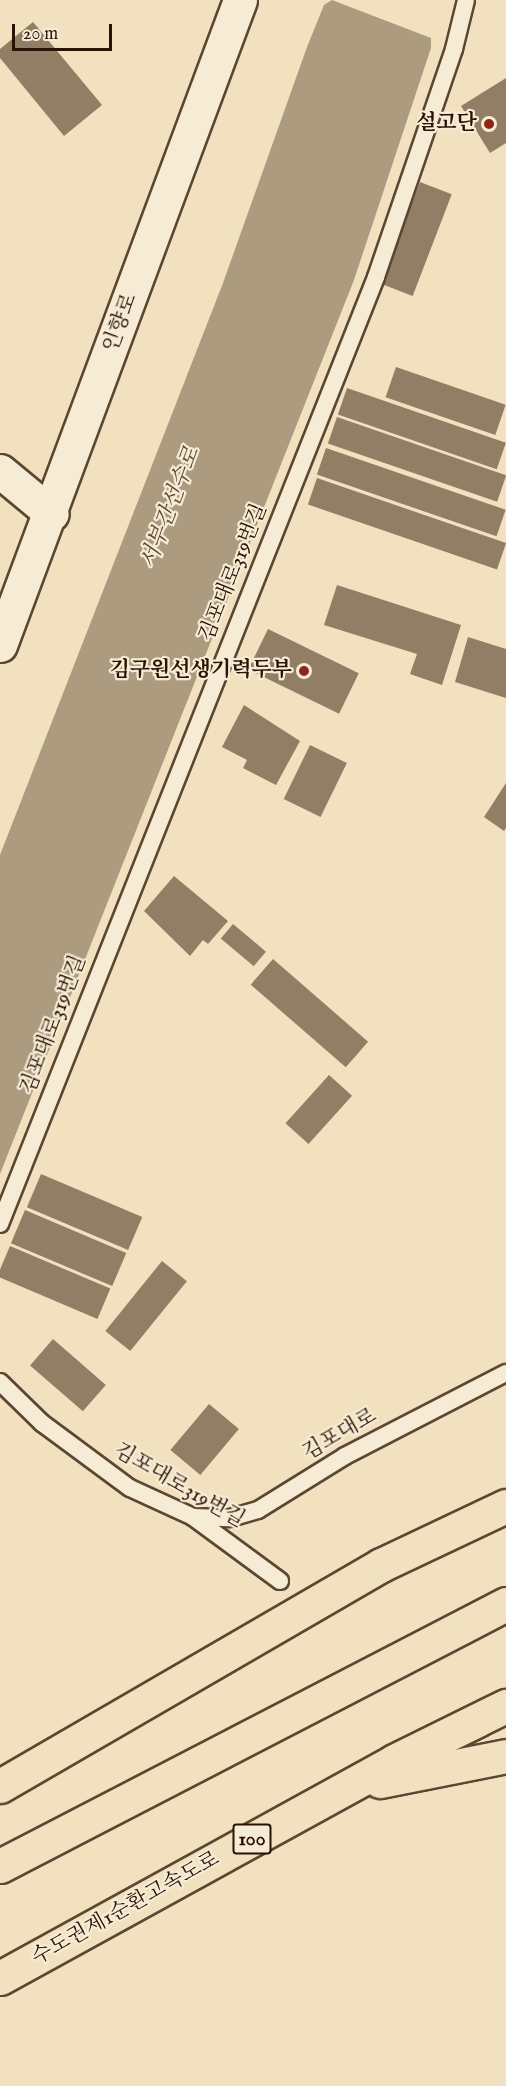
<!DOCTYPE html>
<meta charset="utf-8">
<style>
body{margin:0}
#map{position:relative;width:506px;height:2086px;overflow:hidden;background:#f1e1be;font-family:"IM FELL English","Noto Serif KR",serif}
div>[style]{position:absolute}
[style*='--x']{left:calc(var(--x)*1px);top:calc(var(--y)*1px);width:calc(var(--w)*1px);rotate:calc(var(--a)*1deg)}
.water>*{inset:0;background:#ad9b7f}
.building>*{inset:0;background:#917e65;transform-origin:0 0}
.roads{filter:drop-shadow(2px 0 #5c4633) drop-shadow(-2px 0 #5c4633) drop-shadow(0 2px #5c4633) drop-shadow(0 -2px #5c4633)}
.service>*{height:16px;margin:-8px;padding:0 8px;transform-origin:8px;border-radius:8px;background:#f6ecd5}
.minor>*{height:33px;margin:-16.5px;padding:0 16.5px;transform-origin:16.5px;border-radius:16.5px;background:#f6ecd5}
.tertiary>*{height:33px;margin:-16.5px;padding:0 16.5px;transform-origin:16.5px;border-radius:16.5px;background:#f6ecd5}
.motorway>*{height:33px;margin:-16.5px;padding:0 16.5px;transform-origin:16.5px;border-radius:16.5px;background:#f1e1be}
.dots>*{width:16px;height:16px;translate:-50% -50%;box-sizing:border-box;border:3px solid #f6ecd5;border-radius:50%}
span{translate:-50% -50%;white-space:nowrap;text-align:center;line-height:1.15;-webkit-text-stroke:4.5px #f6ecd5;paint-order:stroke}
.shield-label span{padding:2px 4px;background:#f6ecd5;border:2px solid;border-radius:4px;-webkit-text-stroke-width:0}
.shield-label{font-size:20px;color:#2a1205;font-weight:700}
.poi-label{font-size:21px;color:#2a1205;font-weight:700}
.right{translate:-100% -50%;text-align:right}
.street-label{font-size:21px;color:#2a1205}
.water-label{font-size:22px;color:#5e4936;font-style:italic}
.scale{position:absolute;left:12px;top:24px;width:100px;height:27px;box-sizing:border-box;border:3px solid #2a1205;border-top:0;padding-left:8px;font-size:18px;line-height:21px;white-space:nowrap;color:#2a1205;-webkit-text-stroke:4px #f6ecd5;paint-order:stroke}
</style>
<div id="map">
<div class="water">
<div style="clip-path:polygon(332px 0,431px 38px,431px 48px,354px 280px,0 1174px,0 855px,223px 283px,307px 47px,324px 5px)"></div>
</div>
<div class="building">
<div style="clip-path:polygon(33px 22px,102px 105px,64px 136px,0 58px,0 49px)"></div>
<div style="clip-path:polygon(506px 78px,506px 143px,490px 153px,461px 106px)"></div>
<div style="left:420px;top:182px;width:34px;height:109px;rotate:21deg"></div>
<div style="left:396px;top:367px;width:116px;height:32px;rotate:19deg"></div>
<div style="left:347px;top:388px;width:168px;height:28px;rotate:19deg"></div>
<div style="left:337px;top:417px;width:179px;height:28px;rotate:19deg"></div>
<div style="left:326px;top:448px;width:190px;height:28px;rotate:19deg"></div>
<div style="left:317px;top:478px;width:200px;height:28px;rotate:19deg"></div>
<div style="clip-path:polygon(337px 585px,461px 625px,442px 685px,410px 674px,417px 654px,324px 625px)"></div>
<div style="left:268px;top:629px;width:101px;height:45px;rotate:26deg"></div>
<div style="clip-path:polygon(468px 637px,506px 649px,506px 698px,455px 682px)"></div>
<div style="clip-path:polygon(244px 705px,300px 741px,276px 785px,243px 768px,247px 760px,222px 747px)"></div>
<div style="left:310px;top:745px;width:41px;height:60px;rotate:26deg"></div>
<div style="clip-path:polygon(506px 783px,506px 828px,504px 831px,484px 817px)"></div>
<div style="clip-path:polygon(174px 876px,228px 921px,208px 944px,203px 940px,190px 956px,144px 911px)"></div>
<div style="left:233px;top:924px;width:43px;height:19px;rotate:40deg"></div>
<div style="left:273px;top:959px;width:126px;height:34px;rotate:41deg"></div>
<div style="left:329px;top:1075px;width:31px;height:65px;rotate:42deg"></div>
<div style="left:41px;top:1174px;width:110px;height:36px;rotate:23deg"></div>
<div style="left:25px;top:1210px;width:110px;height:36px;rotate:23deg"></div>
<div style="left:10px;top:1246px;width:109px;height:33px;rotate:23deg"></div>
<div style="left:162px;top:1261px;width:32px;height:90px;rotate:39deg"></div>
<div style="left:53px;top:1339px;width:70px;height:35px;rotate:41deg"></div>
<div style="left:209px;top:1404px;width:39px;height:60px;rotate:40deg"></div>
</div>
<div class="roads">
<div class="service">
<div style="--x:0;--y:1224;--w:1019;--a:-68.34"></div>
<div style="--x:376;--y:277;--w:241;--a:-71.1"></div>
<div style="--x:454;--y:49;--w:50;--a:-76.2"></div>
<div style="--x:0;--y:1382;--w:59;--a:44.3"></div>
<div style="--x:42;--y:1423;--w:109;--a:36.5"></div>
<div style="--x:130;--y:1488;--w:69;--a:24.7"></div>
<div style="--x:193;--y:1517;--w:108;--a:36.3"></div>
<div style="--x:193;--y:1517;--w:37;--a:2"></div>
<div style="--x:230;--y:1518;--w:29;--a:-16"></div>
<div style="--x:258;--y:1510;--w:102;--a:-31.8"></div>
<div style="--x:345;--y:1456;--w:181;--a:-27.3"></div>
</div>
<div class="minor">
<div style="--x:0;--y:471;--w:67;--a:39.6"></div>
</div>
<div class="tertiary">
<div style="--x:0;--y:645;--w:688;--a:-69.59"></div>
</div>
<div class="motorway">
<div style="--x:380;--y:1781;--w:128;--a:-11.2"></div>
<div style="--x:0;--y:1786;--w:440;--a:-30.1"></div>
<div style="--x:381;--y:1565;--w:138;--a:-25.3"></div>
<div style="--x:0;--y:1866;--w:570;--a:-27.37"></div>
<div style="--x:0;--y:1978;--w:450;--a:-28.8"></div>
<div style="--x:394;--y:1761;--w:125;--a:-26.2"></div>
</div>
</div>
<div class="dots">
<div style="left:489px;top:124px;background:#8f2418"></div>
<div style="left:304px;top:671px;background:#8f2418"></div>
</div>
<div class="shield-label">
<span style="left:252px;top:1839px">100</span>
</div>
<div class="poi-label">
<span class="right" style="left:477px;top:124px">설고단</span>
<span class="right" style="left:292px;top:671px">김구원선생기력두부</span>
</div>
<div class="street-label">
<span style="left:121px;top:323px;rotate:-70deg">인향로</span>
<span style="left:234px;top:573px;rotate:-68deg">김포대로319번길</span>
<span style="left:54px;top:1025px;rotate:-69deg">김포대로319번길</span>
<span style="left:340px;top:1435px;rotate:-30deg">김포대로</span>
<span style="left:179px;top:1486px;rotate:30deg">김포대로319번길</span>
<span style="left:126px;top:1909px;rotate:-29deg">수도권제1순환고속도로</span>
</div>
<div class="water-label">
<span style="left:171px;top:508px;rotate:-69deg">서부간선수로</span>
</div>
<div class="scale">20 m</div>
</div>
